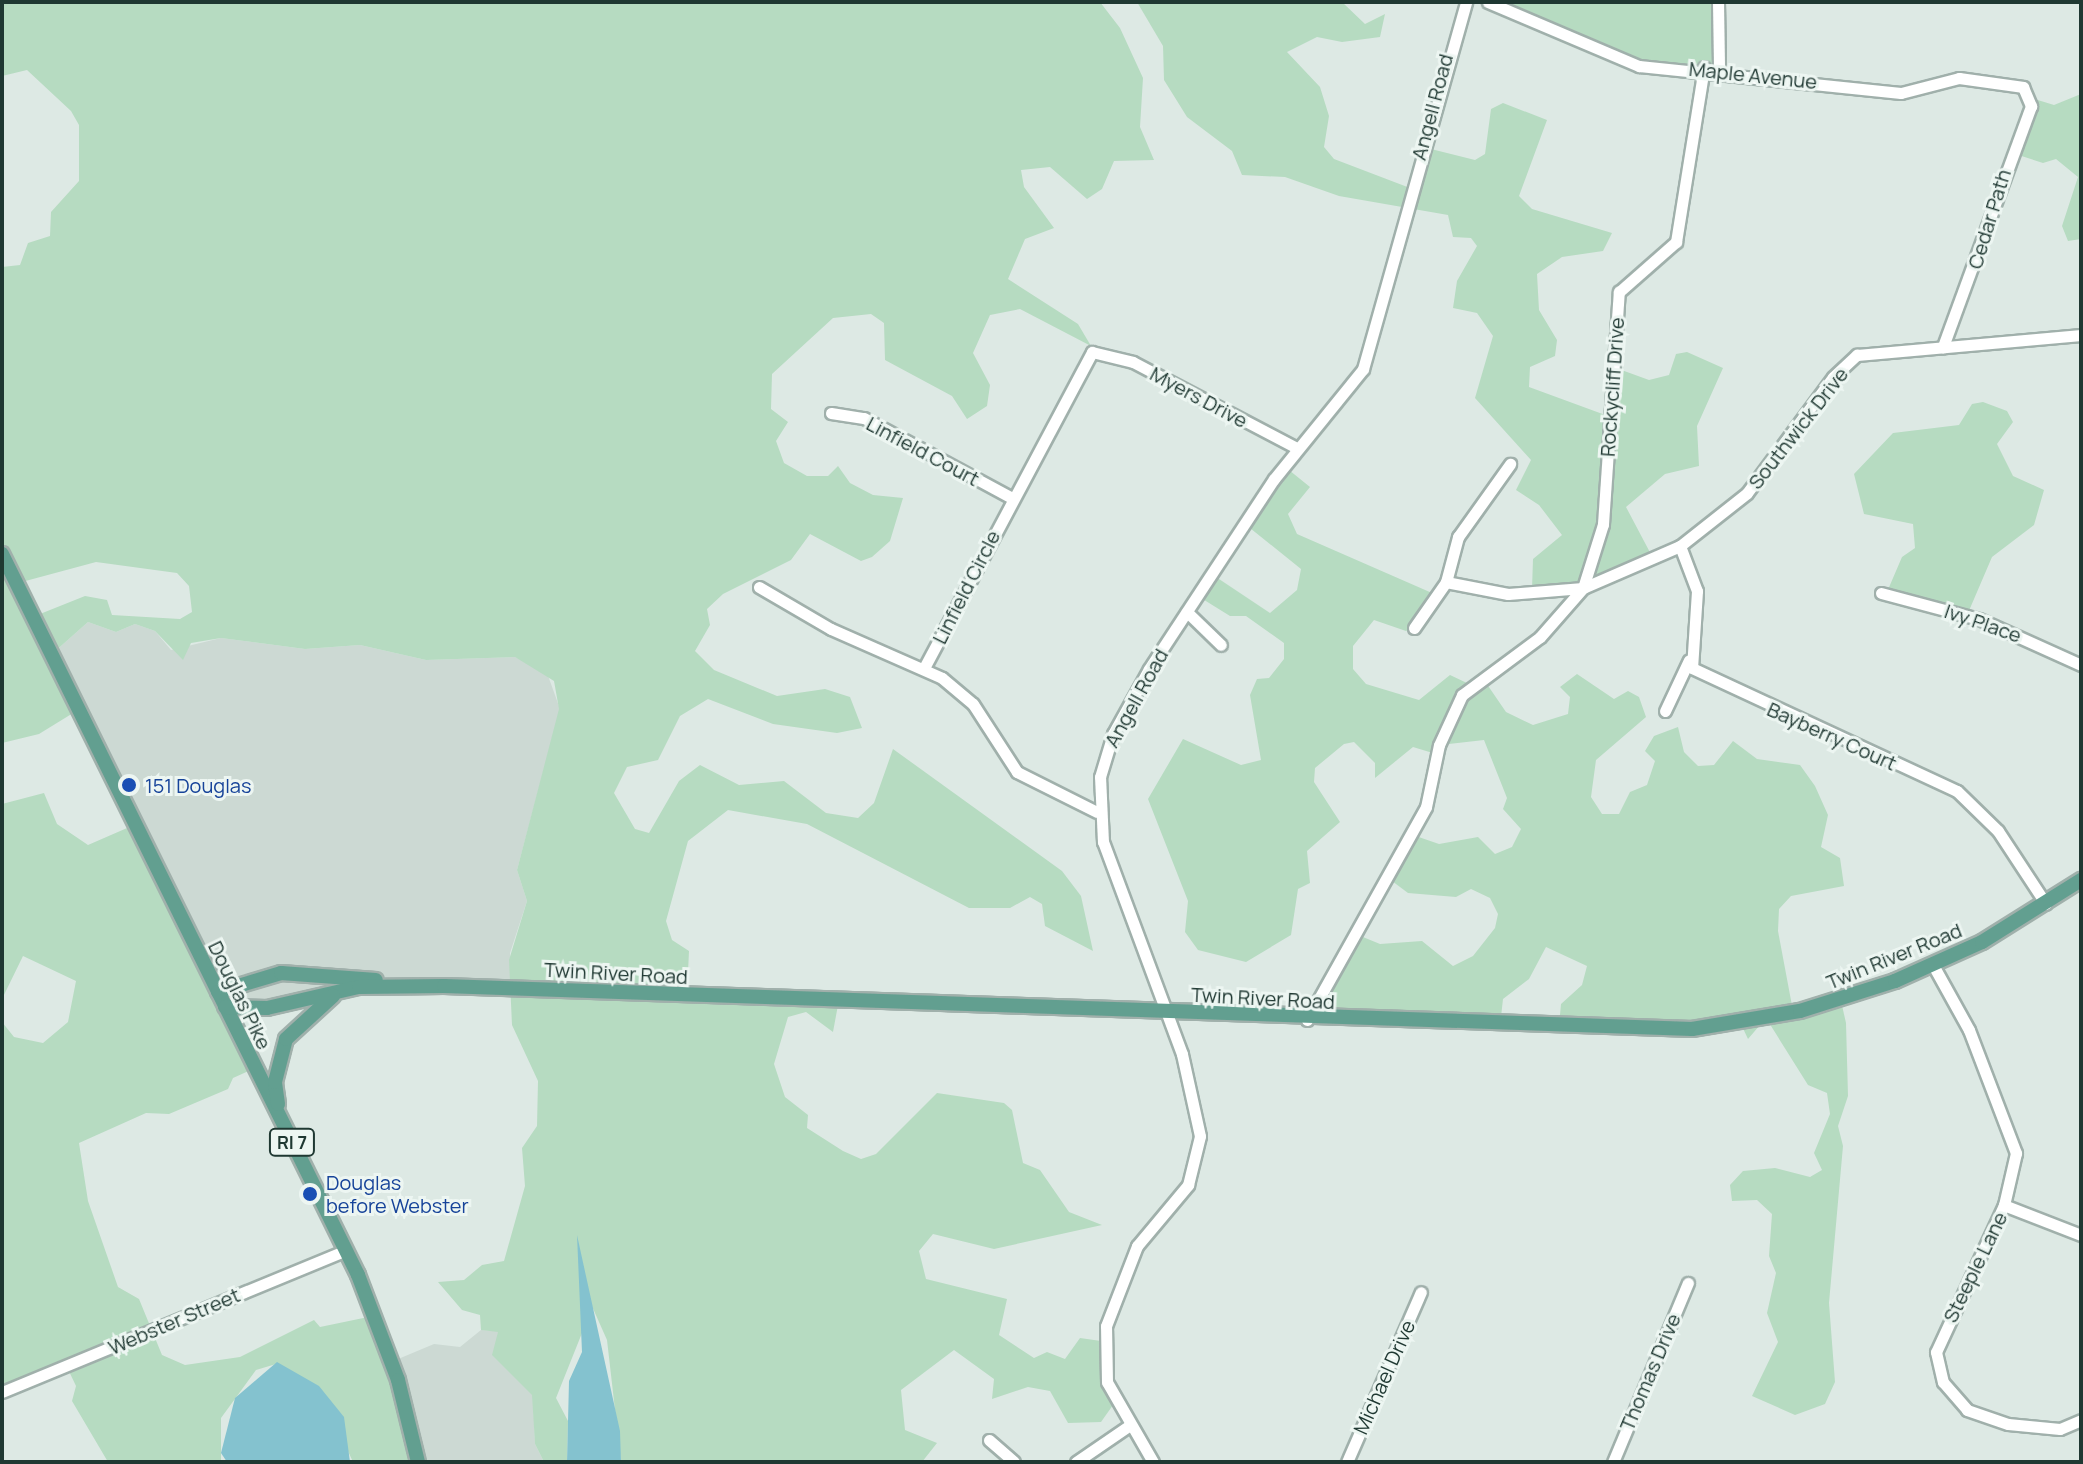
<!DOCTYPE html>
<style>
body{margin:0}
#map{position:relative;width:2083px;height:1464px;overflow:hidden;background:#dde9e4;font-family:Manrope,sans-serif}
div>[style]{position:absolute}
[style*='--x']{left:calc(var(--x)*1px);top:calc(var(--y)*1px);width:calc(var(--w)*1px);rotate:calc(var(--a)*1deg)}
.built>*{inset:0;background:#ccd9d3}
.green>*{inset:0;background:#b6dbc1}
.water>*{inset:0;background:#84c2cf}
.roads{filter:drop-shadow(2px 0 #a0b0ab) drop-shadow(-2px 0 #a0b0ab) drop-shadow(0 2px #a0b0ab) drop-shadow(0 -2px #a0b0ab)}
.minor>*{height:11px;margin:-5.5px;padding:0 5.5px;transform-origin:5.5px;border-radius:5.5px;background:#fff}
.major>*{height:14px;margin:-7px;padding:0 7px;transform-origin:7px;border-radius:7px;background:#629f90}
.dots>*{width:22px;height:22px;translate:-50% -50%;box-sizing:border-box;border:4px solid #edf6f2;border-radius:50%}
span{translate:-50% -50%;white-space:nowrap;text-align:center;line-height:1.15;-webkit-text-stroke:6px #edf6f2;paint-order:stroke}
.shield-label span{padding:2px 6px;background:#edf6f2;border:2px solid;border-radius:6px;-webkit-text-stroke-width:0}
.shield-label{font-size:18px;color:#1f3832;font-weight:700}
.street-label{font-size:20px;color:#1f3832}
.transit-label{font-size:20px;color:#164399}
.left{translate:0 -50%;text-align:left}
.frame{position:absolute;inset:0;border:4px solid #1f3832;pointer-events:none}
</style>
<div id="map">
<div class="built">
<div style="clip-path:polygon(88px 622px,116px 632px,135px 624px,155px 631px,171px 650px,221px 638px,305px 649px,360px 645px,426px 660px,515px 657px,546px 670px,560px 709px,517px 870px,527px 901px,510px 953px,510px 983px,399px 984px,230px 1008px,52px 654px)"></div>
<div style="clip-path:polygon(481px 1330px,498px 1331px,510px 1366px,533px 1395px,535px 1444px,544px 1462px,417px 1462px,391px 1362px,434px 1344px,460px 1347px)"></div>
</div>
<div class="green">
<div style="clip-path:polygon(evenodd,2px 2px,1100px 2px,1120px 28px,1143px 78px,1140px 127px,1154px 160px,1114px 161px,1102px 189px,1087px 199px,1050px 167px,1021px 170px,1024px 187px,1054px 228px,1025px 239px,1008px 279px,1078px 324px,1091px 346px,1020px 309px,990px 315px,973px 353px,990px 385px,987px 406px,967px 419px,952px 396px,885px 360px,884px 323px,871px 314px,833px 318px,772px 374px,771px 409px,788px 422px,776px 441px,784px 463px,807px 476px,828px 476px,838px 466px,850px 483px,873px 495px,903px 498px,890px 541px,872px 557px,861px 561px,810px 534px,791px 560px,723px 594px,707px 609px,710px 625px,695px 651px,714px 670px,777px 696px,825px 689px,850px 697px,862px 728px,837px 733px,773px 724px,708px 699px,680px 716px,658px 760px,627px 767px,614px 793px,635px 829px,649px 833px,679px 781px,700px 765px,739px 785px,784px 781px,826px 813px,858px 818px,874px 803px,893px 749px,1062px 871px,1081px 896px,1093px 951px,1045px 926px,1042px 904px,1030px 897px,1010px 908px,969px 908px,807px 824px,728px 810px,688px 841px,666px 921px,672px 940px,689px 951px,687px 994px,838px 1005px,833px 1032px,806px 1012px,788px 1017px,774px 1064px,785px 1097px,808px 1115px,807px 1128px,843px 1151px,861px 1159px,876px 1154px,937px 1093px,1004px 1103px,1012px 1110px,1023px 1163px,1040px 1170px,1069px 1212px,1102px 1225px,994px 1249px,933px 1234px,919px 1251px,926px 1279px,1007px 1299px,999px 1335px,1034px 1358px,1047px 1352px,1065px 1359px,1080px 1338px,1101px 1341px,1113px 1405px,1101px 1422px,1068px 1423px,1050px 1391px,1028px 1387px,992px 1399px,994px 1379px,954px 1350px,901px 1390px,905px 1430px,937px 1443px,922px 1462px,621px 1462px,607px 1340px,583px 1286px,582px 1333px,556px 1398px,568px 1421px,567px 1462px,544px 1462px,535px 1444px,532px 1395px,492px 1355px,498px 1332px,481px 1330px,480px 1315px,462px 1310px,438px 1282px,464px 1280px,482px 1265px,504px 1261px,525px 1186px,522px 1148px,537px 1126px,538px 1081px,512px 1025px,509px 960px,527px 901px,517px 870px,559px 709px,554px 681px,515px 657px,426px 660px,360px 645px,305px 649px,221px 638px,191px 643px,183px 660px,155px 631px,135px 624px,116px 632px,88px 622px,52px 654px,78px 710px,39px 734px,2px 743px,2px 267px,20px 265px,28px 243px,50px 236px,51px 212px,79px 181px,79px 125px,71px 111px,27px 70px,2px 76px,2px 2px,96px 562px,177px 573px,189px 586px,192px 612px,180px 619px,112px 615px,107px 600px,85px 596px,35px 616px,18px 583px,96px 562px)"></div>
<div style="clip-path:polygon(1137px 2px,1342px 2px,1365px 24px,1385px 14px,1380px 37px,1342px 42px,1317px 37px,1287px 52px,1320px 87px,1329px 116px,1324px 147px,1334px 159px,1410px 188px,1423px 147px,1475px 160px,1485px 154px,1491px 109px,1503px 103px,1547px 120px,1519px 196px,1532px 209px,1612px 233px,1603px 251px,1562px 257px,1537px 274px,1539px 310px,1557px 340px,1555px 356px,1530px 367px,1529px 387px,1608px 416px,1616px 368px,1649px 380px,1669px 375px,1676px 354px,1687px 352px,1723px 368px,1697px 426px,1699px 466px,1665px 474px,1626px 507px,1654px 560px,1587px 585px,1532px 589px,1533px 559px,1562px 535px,1539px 505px,1516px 490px,1531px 460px,1475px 398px,1493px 336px,1477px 313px,1453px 308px,1457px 281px,1477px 246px,1471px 238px,1453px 237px,1448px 215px,1339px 196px,1285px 177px,1242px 175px,1232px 151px,1187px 117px,1164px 80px,1163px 46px)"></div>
<div style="clip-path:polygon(1490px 2px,1718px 2px,1716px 68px,1632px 62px,1575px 31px)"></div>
<div style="clip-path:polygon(2081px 94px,2081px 239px,2068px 241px,2062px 226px,2078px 177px,2056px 159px,2043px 163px,2012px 153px,2031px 98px,2054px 105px)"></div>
<div style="clip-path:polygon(1983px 402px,2007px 411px,2013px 422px,1997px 444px,2013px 476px,2044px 490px,2034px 525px,1992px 557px,1968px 613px,1887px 592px,1902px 557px,1915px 548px,1913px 524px,1864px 514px,1854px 474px,1893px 433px,1959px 425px,1972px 404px)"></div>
<div style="clip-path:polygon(1284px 466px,1310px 487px,1288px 514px,1297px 534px,1432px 593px,1415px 626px,1406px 631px,1374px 620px,1353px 646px,1353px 669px,1366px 684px,1419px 700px,1450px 675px,1469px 684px,1482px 677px,1506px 712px,1533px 725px,1568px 714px,1570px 697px,1560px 687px,1577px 674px,1614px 699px,1628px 691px,1639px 697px,1646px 717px,1596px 760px,1591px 797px,1602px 814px,1619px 814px,1630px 792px,1647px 785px,1655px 761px,1645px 751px,1654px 736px,1678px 727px,1684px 752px,1698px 766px,1714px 765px,1733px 741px,1757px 759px,1800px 765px,1815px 786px,1828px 815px,1821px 847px,1840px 858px,1844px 886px,1791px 896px,1779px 909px,1778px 931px,1793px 1011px,1841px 1001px,1846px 1023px,1848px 1096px,1838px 1126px,1843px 1146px,1829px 1303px,1835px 1382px,1825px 1404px,1795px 1415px,1752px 1396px,1778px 1342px,1767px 1313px,1776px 1273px,1769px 1256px,1772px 1214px,1757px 1200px,1732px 1201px,1730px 1185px,1743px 1171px,1775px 1168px,1810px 1177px,1822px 1170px,1814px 1153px,1830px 1114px,1827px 1093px,1808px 1085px,1766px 1018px,1748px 1039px,1740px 1022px,1559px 1026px,1561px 1004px,1582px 985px,1587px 966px,1546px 947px,1529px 979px,1503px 999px,1500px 1026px,1310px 1017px,1358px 935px,1380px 944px,1422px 941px,1453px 966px,1473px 956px,1495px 928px,1498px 914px,1490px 898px,1471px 889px,1456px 897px,1408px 893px,1388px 878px,1410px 834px,1439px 844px,1478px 837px,1495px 854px,1512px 847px,1521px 829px,1503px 809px,1507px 798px,1484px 740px,1440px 745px,1436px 754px,1413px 747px,1375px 778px,1375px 763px,1354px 742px,1344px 744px,1315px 768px,1314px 782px,1340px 822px,1307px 851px,1310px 883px,1298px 889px,1291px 935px,1246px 962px,1198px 950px,1185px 932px,1188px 901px,1148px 799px,1183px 739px,1241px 765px,1261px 760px,1250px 695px,1257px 679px,1269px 678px,1284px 659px,1284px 643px,1246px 616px,1230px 616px,1201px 598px,1213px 575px,1270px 613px,1297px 590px,1301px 569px,1245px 524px)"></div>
<div style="clip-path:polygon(44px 793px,57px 824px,88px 845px,134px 825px,253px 1069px,233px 1078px,228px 1089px,169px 1114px,146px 1113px,79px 1143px,88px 1201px,118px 1287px,139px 1299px,162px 1355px,185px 1365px,240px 1357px,314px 1320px,320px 1327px,373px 1316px,417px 1462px,353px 1462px,318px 1386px,276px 1364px,256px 1370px,221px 1418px,221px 1462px,108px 1462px,72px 1401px,76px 1386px,66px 1365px,2px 1390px,2px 1022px,14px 1037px,43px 1043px,68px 1022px,76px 981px,23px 956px,2px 999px,2px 804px)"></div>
</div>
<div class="water">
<div style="clip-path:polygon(577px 1235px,620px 1431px,621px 1462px,567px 1462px,569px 1381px,582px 1352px)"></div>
<div style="clip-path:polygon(277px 1362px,319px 1386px,344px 1417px,350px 1462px,227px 1462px,221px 1453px,235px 1398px)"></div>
</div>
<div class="roads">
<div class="minor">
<div style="--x:1488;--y:2;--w:164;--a:23"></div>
<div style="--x:1639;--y:66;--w:263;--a:5.9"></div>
<div style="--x:1901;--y:93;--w:60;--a:-14.5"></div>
<div style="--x:1959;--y:78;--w:65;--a:8"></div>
<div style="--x:2023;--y:87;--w:21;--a:67"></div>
<div style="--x:2031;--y:106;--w:257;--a:110.1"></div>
<div style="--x:1718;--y:2;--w:67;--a:89.1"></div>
<div style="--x:831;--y:413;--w:33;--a:9"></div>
<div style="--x:864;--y:418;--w:168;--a:28.4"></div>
<div style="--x:1680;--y:546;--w:48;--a:69.3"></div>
<div style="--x:1697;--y:591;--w:77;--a:93.7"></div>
<div style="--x:1692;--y:668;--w:292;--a:24.9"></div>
<div style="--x:1957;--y:791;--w:57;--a:44.3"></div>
<div style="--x:1998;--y:831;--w:87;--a:56.7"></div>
<div style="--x:1446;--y:582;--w:47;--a:-75.1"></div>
<div style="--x:1458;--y:537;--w:90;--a:-54.5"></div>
<div style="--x:759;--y:587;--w:83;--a:30.3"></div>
<div style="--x:831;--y:629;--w:121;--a:23.8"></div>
<div style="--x:942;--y:678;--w:40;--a:40"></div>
<div style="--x:973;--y:704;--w:81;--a:57.1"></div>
<div style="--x:1017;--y:772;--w:89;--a:26.6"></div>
<div style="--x:1881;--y:593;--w:101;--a:14.9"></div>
<div style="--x:1979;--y:619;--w:112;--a:24.3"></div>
<div style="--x:1187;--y:612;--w:47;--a:44.1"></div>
<div style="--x:1414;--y:628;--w:56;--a:-55.2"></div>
<div style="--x:1446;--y:582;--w:63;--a:11"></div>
<div style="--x:1508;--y:594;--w:75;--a:-4.6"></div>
<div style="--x:1583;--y:588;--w:67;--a:-72.6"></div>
<div style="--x:1603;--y:524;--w:233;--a:-86.1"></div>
<div style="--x:1619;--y:292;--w:76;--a:-41.3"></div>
<div style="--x:1676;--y:242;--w:177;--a:-80.9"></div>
<div style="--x:924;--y:668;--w:358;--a:-62"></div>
<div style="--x:1092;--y:352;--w:42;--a:13.7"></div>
<div style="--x:1133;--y:362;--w:185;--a:27.7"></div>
<div style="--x:1665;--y:711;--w:56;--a:-64.8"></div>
<div style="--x:1933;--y:965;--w:74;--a:61"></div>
<div style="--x:1969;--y:1030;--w:132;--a:69.1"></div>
<div style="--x:2016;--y:1153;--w:53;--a:103"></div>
<div style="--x:2004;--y:1205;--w:162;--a:114.8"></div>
<div style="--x:1936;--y:1352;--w:31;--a:77"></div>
<div style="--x:1943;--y:1382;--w:37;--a:49"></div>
<div style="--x:1967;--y:1410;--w:43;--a:18.9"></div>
<div style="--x:2008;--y:1424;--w:52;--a:5.5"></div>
<div style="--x:2060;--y:1429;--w:23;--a:-23"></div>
<div style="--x:1307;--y:1020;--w:244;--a:-60.8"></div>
<div style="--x:1426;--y:807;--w:63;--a:-78.2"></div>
<div style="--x:1439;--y:745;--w:55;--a:-65.3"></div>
<div style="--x:1462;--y:695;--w:97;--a:-36.6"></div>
<div style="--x:1540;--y:637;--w:65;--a:-48.7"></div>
<div style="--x:1583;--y:588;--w:106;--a:-23.4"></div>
<div style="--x:1680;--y:546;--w:85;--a:-38.3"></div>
<div style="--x:1747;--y:493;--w:144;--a:-53.4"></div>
<div style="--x:1833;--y:377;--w:33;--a:-43"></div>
<div style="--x:1857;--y:355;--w:225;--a:-5.1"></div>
<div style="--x:2004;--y:1205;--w:83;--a:21.3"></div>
<div style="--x:2;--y:1392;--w:372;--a:-22.4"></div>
<div style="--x:989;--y:1440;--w:33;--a:41"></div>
<div style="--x:1076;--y:1462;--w:65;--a:-34.4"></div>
<div style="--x:1153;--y:1462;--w:92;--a:-119.9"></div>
<div style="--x:1107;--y:1382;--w:56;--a:-91"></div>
<div style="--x:1106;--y:1326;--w:86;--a:-68.8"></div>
<div style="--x:1137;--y:1246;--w:80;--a:-50.1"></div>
<div style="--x:1188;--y:1185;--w:50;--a:-76.2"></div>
<div style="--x:1200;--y:1136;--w:84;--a:-102.4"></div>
<div style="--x:1182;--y:1054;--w:226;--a:-110.4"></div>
<div style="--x:1103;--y:842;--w:65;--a:-92.6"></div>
<div style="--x:1100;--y:777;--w:45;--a:-73.2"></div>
<div style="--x:1113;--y:734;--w:74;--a:-61"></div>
<div style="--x:1149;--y:669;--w:227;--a:-56.7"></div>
<div style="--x:1274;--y:479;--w:141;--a:-51"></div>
<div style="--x:1363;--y:369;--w:381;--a:-74.3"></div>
<div style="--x:1347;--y:1462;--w:185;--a:-66.5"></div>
<div style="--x:1613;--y:1462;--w:194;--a:-67.3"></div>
</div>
<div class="major">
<div style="--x:2;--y:554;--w:804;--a:63.72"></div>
<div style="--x:358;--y:1275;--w:112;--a:69.1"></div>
<div style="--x:398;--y:1380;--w:84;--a:76.3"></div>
<div style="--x:218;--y:992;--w:66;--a:-16.8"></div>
<div style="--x:281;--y:973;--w:95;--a:4.2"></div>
<div style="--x:225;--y:1007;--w:42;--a:1.4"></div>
<div style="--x:267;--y:1008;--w:94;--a:-12.9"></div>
<div style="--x:359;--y:987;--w:85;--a:-0.7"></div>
<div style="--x:444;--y:986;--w:1249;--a:1.97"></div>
<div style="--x:1692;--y:1029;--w:109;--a:-9.5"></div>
<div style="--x:1800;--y:1011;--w:100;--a:-17.5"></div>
<div style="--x:1895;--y:981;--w:95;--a:-24.1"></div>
<div style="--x:1982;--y:942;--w:117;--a:-32.1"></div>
<div style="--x:278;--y:1104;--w:22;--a:-98"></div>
<div style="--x:275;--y:1082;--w:44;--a:-75.7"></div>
<div style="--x:286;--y:1039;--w:64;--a:-42.5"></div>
</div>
</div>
<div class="dots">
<div style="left:129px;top:785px;background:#1a4fb4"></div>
<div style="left:310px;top:1194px;background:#1a4fb4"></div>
</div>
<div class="shield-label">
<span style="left:292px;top:1142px">RI 7</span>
</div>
<div class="street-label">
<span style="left:1753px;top:75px;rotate:6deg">Maple Avenue</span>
<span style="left:1432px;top:107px;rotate:-75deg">Angell Road</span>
<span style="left:1989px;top:219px;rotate:-73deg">Cedar Path</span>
<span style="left:1612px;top:387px;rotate:-86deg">Rockycliff Drive</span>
<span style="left:1199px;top:397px;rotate:28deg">Myers Drive</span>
<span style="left:1798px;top:428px;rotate:-52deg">Southwick Drive</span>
<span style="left:923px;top:451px;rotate:28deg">Linfield Court</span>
<span style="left:966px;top:587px;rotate:-63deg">Linfield Circle</span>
<span style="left:1983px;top:623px;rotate:19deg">Ivy Place</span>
<span style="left:1136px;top:698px;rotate:-61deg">Angell Road</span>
<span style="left:1832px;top:736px;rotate:24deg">Bayberry Court</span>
<span style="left:1894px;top:956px;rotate:-22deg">Twin River Road</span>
<span style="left:616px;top:973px;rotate:3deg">Twin River Road</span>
<span style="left:240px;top:995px;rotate:64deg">Douglas Pike</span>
<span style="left:1263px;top:998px;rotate:3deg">Twin River Road</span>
<span style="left:1975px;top:1267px;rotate:-64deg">Steeple Lane</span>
<span style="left:174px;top:1321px;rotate:-23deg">Webster Street</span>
<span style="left:1650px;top:1372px;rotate:-67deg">Thomas Drive</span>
<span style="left:1384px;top:1377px;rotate:-66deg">Michael Drive</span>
</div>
<div class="transit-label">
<span class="left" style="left:145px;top:785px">151 Douglas</span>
<span class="left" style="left:326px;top:1194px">Douglas<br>before Webster</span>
</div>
<div class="frame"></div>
</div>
